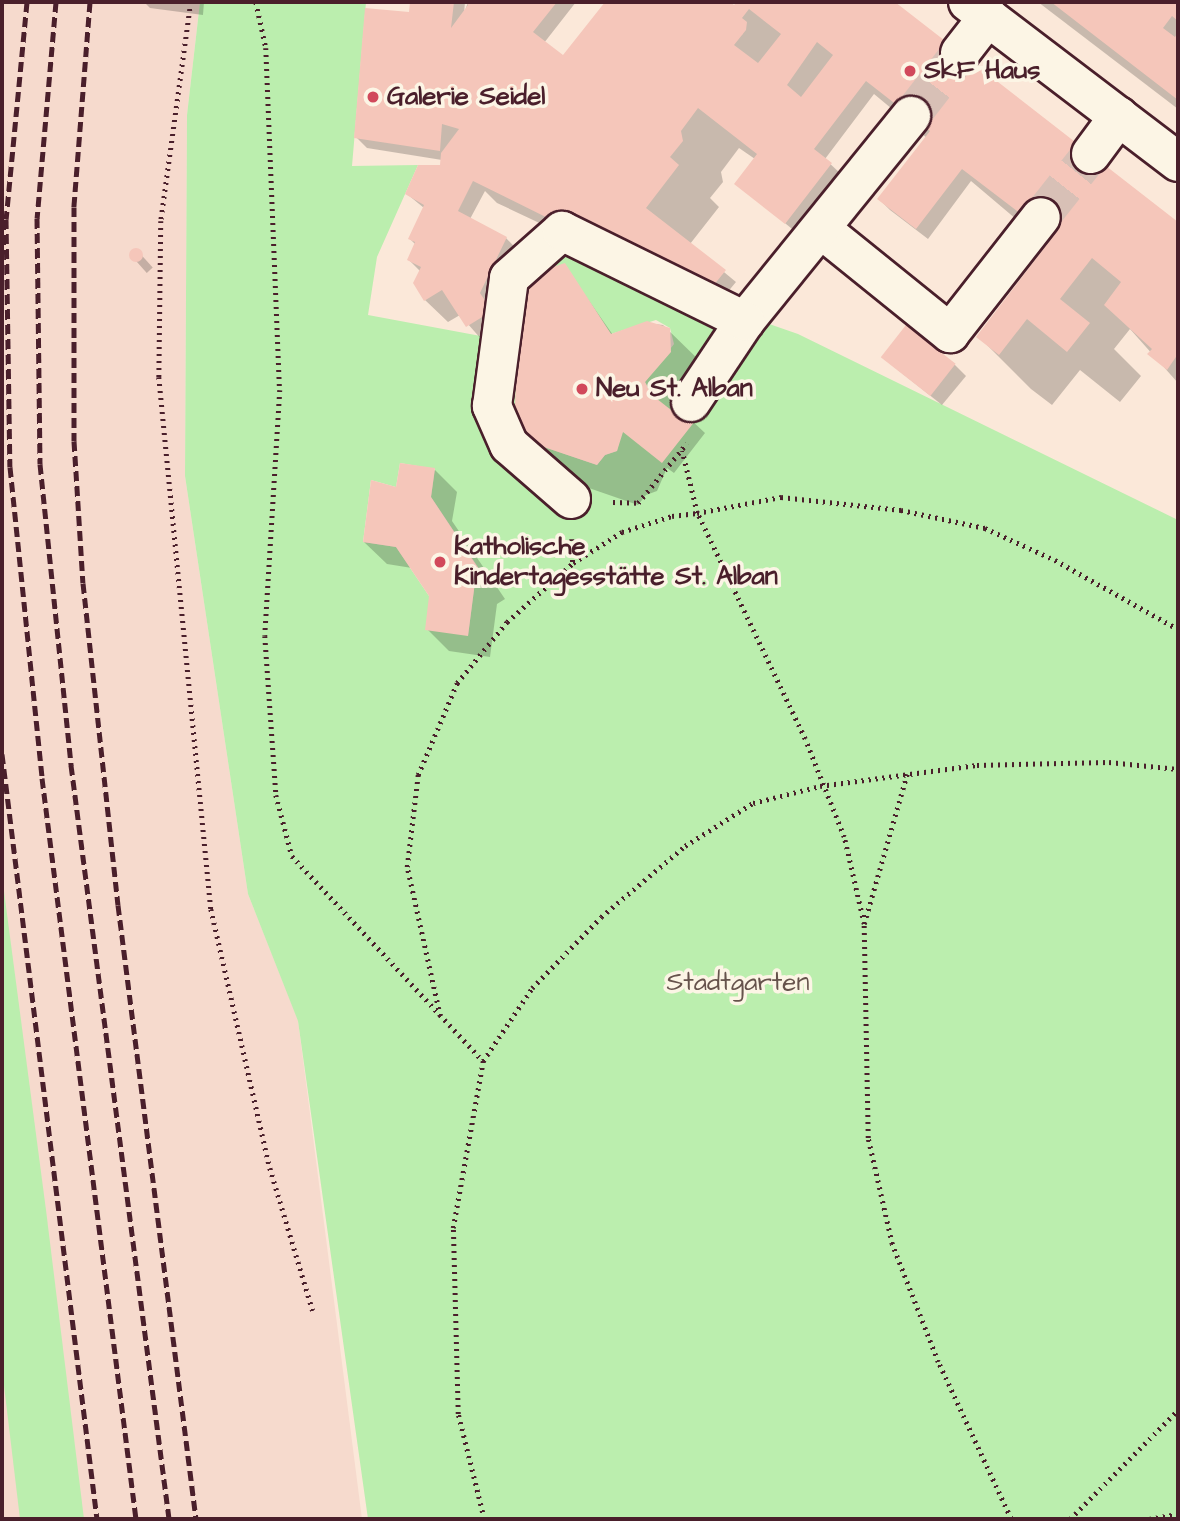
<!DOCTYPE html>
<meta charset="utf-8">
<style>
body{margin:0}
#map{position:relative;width:1180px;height:1521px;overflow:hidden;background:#fbe8d9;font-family:"Architects Daughter",sans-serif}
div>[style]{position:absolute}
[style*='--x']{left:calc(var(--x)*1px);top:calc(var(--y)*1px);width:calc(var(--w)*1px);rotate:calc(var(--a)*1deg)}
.built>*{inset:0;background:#f6dacd}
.green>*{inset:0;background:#bbeeae}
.shadow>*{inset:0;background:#0003;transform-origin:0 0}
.building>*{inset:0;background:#f5c6ba;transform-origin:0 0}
.round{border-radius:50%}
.minor-tunnel>*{height:38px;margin-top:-19px;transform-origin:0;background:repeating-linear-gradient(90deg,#d8c0b6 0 38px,transparent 0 57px)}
.path>*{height:4.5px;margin-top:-2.25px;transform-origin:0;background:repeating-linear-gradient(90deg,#4a1f2b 0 2px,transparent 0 7px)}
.roads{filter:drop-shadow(2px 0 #4a1f2b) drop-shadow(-2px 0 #4a1f2b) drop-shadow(0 2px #4a1f2b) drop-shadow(0 -2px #4a1f2b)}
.minor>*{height:38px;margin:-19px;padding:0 19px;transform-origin:19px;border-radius:19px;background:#fcf5e5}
.rail>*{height:5px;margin-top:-2.5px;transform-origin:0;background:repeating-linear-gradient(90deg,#4a1f2b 0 10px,transparent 0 15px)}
.dots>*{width:19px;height:19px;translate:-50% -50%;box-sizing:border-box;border:4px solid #fcf5e5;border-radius:50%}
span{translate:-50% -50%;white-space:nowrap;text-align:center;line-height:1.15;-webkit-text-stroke:7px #fcf5e5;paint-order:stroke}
.poi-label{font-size:26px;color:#4a1f2b;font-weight:700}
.left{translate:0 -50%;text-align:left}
.park-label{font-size:26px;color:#66534c}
.frame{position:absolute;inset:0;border:4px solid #4a1f2b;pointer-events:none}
</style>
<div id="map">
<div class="built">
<div style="clip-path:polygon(2px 2px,200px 2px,187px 115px,185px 476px,248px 894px,298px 1020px,362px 1519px,2px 1519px)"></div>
</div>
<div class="green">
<div style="clip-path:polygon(evenodd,200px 2px,366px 2px,352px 166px,418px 165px,377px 257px,368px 315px,486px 337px,563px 226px,705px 302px,798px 334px,1178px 520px,1178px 1519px,368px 1519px,298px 1021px,248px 894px,185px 476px,187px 115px,200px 2px,656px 320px,670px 328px,674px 344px,645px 382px,652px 396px,621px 434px,617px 451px,605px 455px,597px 465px,515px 437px,602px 322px,611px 334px,656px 320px,200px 2px,400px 463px,435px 469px,431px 497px,484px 576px,475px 582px,468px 636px,429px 596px,396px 547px,363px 542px,371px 480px,396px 487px,400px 463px)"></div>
<div style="clip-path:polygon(2px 876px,46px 1210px,84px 1519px,20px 1519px,2px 1369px)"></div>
</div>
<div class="shadow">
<div style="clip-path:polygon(144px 2px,204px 2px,203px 15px,150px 8px)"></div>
<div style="clip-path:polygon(412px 2px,465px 2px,464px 14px,468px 2px,576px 2px,544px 43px,563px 57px,607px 2px,727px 2px,735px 8px,739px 2px,892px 2px,1178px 224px,1178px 383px,1130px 329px,1114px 349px,1141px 376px,1120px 402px,1080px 370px,1052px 405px,1031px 389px,979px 337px,1048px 246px,971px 181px,928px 239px,890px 210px,879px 199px,927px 138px,874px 94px,825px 159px,842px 175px,797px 233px,736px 183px,755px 159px,739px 148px,721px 172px,723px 182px,710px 198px,719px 207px,690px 244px,736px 282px,716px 306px,497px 203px,485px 191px,470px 219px,506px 238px,528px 261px,489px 348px,460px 315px,448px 322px,425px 300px,420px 271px,409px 260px,416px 245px,410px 239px,424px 208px,407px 194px,441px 166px,442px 160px,367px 148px,356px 137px,410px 14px)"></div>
<div style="clip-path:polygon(1038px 2px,1178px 2px,1178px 109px)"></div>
<div style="left:136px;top:249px;width:25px;height:8px;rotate:48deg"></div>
<div style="clip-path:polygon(564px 265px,613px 335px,647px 323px,663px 325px,704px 365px,689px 418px,705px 433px,674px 473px,667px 468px,657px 491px,646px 495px,638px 505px,557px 477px,516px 436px)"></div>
<div style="clip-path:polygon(883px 358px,955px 365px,966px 376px,942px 405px)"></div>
<div style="clip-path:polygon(435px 470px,457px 492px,452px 521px,505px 599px,497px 604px,490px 657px,449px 651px,427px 629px,431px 596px,412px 568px,387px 564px,364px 542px,397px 489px)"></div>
</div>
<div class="building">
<div style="clip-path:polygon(evenodd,410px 2px,454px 2px,451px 28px,468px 5px,466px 2px,557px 2px,533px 32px,563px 55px,605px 2px,730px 2px,734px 5px,737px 2px,895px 2px,1178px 222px,1178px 354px,1167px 370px,1147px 354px,1152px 349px,1104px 305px,1121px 282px,1092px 258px,1060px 299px,1090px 323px,1067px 352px,1027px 319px,999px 355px,976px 337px,1058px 230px,1036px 213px,1030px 221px,962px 169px,916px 229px,877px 199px,930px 131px,866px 81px,814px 149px,832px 163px,785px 224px,734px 184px,757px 154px,698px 108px,681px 131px,683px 141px,670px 157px,679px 165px,646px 208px,726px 270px,705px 296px,473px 181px,458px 211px,507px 237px,480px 293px,492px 311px,466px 327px,442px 290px,424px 301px,413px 283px,421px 267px,407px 260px,415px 242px,408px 239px,424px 205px,405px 194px,418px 165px,440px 165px,441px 153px,459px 129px,442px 124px,440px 151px,354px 138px,365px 8px,409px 12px,410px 2px,749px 9px,781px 34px,758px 63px,734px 45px,746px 30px,747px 22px,742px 18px,749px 9px,410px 2px,817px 42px,833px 55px,801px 97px,787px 85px,817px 42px)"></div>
<div style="clip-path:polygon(1051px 2px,1178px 2px,1178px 21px,1172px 16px,1163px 28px,1175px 37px,1178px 32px,1178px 100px)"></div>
<div class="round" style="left:129px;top:248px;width:14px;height:14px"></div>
<div style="clip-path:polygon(565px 263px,611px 334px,647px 321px,670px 328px,671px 352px,645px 382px,652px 395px,680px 417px,684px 412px,695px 421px,662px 463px,623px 432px,617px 451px,605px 455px,597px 465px,514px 437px,519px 278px)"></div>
<div style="left:906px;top:325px;width:63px;height:41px;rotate:38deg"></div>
<div style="clip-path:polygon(400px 463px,435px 468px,431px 497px,484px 577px,475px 582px,468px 636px,425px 630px,429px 596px,396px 547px,363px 542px,371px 480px,396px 487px)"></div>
</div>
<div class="minor-tunnel">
<div style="--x:911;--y:116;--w:80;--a:-52.1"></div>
<div style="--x:1041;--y:217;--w:80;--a:-51.6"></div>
</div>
<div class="path">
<div style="--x:191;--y:2;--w:221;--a:97.8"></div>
<div style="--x:161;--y:221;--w:156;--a:90.7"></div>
<div style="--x:159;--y:377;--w:535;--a:84.42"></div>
<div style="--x:211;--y:909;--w:266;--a:77.2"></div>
<div style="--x:270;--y:1168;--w:149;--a:73.3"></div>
<div style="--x:256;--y:2;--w:47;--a:77.7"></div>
<div style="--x:266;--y:48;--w:342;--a:87.7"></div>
<div style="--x:280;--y:390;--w:246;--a:93.5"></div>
<div style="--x:265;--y:636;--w:159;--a:86"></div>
<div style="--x:276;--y:795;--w:63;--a:75.3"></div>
<div style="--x:292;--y:856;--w:280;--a:47"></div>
<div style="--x:613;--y:502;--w:25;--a:2"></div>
<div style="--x:638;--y:503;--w:77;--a:-50.8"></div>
<div style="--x:572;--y:539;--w:23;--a:88"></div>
<div style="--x:864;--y:924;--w:156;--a:-74"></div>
<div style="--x:440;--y:1016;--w:153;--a:-102.5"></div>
<div style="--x:407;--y:867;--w:93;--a:-83.2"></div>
<div style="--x:418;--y:775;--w:100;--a:-67"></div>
<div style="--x:457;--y:683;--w:79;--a:-50.7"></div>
<div style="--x:507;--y:622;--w:89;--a:-41.8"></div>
<div style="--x:573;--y:563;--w:58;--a:-32.3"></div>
<div style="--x:622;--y:532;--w:52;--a:-17.7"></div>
<div style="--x:672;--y:516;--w:25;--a:-7"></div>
<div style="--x:697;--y:513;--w:64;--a:-103.6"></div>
<div style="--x:484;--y:1519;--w:108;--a:-103.9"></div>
<div style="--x:458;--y:1414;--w:186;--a:-91.5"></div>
<div style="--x:453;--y:1228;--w:170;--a:-79.8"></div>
<div style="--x:483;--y:1061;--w:88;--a:-56.1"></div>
<div style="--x:532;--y:988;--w:99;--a:-45.8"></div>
<div style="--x:601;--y:917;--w:110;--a:-40.2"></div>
<div style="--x:685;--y:846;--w:80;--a:-32.3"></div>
<div style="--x:753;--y:803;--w:69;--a:-14.2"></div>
<div style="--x:820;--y:786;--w:158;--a:-7.6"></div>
<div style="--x:977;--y:765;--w:132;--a:-1.3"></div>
<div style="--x:1109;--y:762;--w:69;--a:5.8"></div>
<div style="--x:1011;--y:1519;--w:173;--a:-114.9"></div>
<div style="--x:938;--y:1362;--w:127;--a:-111.3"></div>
<div style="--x:892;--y:1244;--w:109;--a:-102.8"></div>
<div style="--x:868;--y:1138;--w:214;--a:-91.1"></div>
<div style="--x:864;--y:924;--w:89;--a:-102.9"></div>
<div style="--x:844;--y:837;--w:105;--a:-111.7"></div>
<div style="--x:805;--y:739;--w:250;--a:-115.5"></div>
<div style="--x:697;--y:513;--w:86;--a:-10.8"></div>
<div style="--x:781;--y:497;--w:121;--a:6.2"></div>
<div style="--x:901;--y:510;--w:86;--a:12.1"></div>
<div style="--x:985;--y:528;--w:77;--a:24.6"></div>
<div style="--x:1055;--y:560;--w:141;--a:29.3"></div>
<div style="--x:1070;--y:1519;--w:153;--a:-45.3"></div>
<div style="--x:1149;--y:1519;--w:29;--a:-10"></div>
</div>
<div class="roads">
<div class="minor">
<div style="--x:968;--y:2;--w:264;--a:37.3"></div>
<div style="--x:960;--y:53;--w:46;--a:-52.1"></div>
<div style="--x:1091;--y:154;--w:47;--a:-53.6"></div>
<div style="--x:821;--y:229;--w:166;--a:38.9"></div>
<div style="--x:950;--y:333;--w:147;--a:-51.9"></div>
<div style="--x:691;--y:402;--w:97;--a:-56.3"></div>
<div style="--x:745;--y:321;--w:264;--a:-51"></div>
<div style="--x:571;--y:499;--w:82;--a:-138.9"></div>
<div style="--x:509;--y:445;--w:43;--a:-113.6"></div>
<div style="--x:492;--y:406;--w:129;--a:-82.4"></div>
<div style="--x:509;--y:278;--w:71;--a:-41.6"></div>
<div style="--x:562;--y:231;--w:204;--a:26.2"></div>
</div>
</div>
<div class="rail">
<div style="--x:27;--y:2;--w:218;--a:95.5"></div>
<div style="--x:6;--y:219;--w:248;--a:89.1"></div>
<div style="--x:10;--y:467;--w:313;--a:84.1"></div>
<div style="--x:42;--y:778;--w:747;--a:82.77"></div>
<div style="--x:56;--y:2;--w:217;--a:95"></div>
<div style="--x:37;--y:218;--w:246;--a:89.3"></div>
<div style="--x:40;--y:464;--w:303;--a:84.1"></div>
<div style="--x:71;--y:765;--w:760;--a:82.59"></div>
<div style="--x:90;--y:2;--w:206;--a:94.5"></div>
<div style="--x:74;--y:207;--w:234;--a:90"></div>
<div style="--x:74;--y:441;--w:142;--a:86.4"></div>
<div style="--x:83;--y:583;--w:324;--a:83.8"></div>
<div style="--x:118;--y:905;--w:619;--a:82.76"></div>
<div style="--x:2;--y:754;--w:771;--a:82.92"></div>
</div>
<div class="dots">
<div style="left:910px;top:71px;background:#d1495b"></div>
<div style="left:373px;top:97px;background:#d1495b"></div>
<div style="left:582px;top:389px;background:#d1495b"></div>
<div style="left:440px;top:562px;background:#d1495b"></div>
</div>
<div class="poi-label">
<span class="left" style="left:924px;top:71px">SkF Haus</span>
<span class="left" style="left:387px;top:97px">Galerie Seidel</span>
<span class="left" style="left:596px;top:389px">Neu St. Alban</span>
<span class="left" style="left:454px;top:562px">Katholische<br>Kindertagesstätte St. Alban</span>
</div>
<div class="park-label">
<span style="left:738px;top:983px">Stadtgarten</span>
</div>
<div class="frame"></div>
</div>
